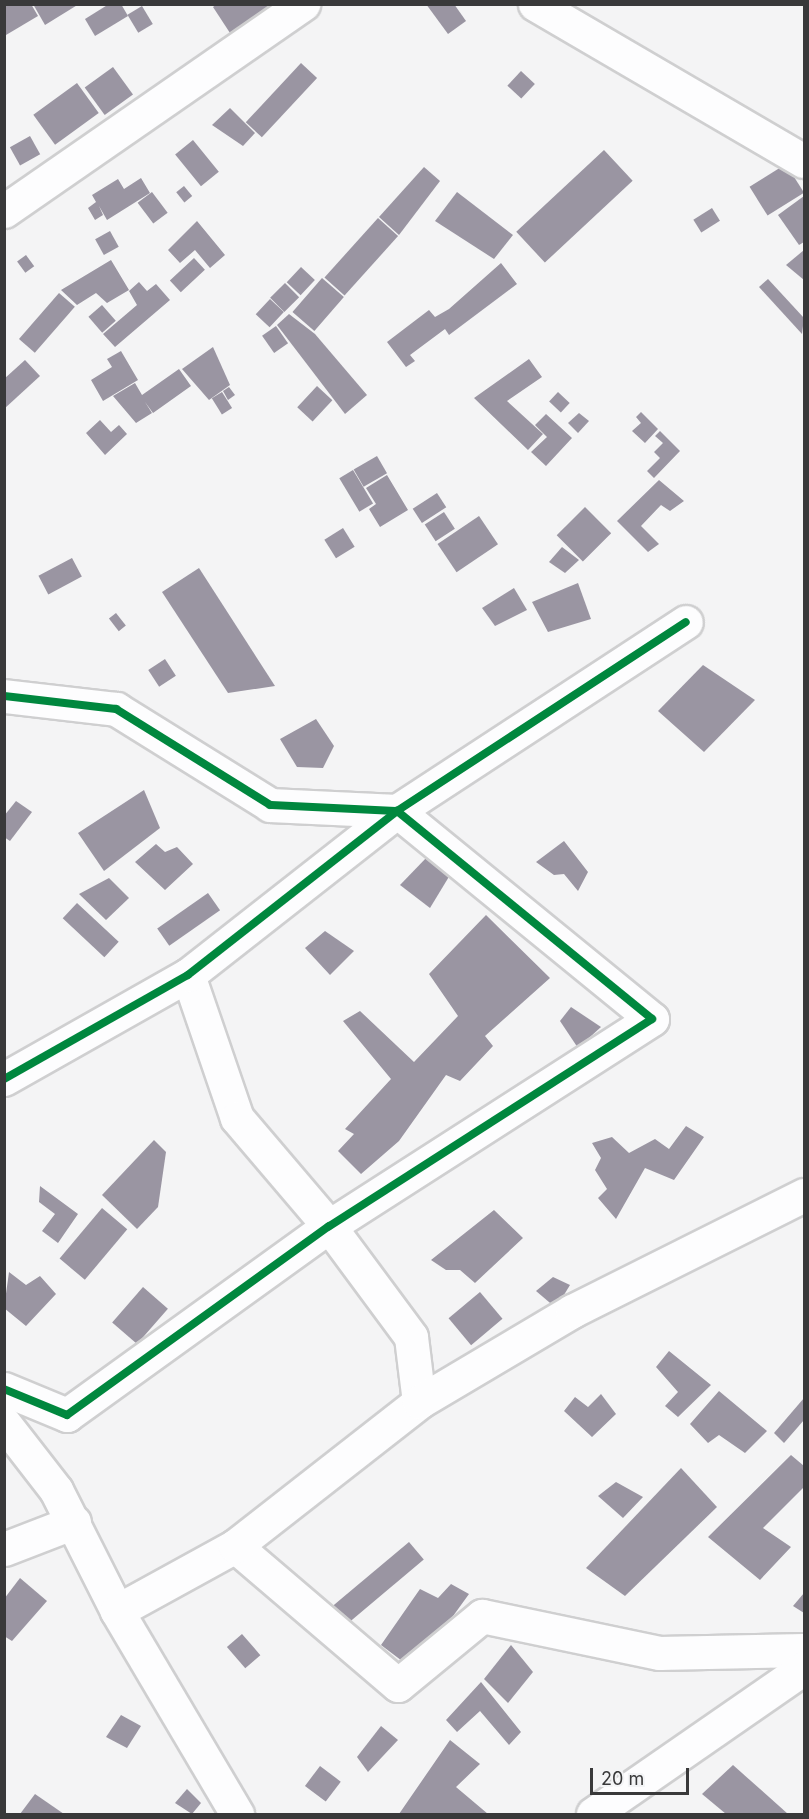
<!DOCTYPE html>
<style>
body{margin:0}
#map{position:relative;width:809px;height:1819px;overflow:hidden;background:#f4f4f5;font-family:Inter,sans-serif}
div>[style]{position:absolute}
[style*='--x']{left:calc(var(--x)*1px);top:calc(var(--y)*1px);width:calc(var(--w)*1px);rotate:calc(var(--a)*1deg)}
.building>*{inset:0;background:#9a95a2;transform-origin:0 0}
.roads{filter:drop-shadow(2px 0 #cfcfd0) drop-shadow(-2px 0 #cfcfd0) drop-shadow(0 2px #cfcfd0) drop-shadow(0 -2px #cfcfd0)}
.street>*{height:33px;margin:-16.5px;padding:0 16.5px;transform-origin:16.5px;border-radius:16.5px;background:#fdfdfe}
.cycleway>*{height:8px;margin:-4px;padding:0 4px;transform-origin:4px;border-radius:4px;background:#00873e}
span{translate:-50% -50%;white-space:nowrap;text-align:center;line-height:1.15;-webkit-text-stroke:6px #f3f4f6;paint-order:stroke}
.frame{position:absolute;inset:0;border:6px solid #39393a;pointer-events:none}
.scale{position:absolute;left:590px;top:1768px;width:99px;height:27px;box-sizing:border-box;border:3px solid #39393a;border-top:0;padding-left:8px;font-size:18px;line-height:21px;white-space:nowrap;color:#39393a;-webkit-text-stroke:4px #f3f4f6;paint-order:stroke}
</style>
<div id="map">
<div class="building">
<div style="clip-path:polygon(4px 4px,31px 4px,38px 16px,6px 35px)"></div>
<div style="clip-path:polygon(33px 4px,79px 4px,45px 25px)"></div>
<div style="clip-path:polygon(109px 4px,121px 4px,128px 16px,95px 36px,85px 19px)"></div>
<div style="clip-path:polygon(217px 4px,277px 4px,230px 33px,213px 7px)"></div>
<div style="clip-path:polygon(426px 4px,454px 4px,466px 21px,448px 34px)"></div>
<div style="left:142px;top:6px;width:21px;height:17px;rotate:59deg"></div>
<div style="left:301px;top:63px;width:22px;height:81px;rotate:43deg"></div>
<div style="left:113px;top:67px;width:34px;height:35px;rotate:54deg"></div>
<div style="left:521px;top:71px;width:19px;height:20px;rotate:43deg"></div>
<div style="left:77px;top:83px;width:37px;height:54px;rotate:54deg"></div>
<div style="clip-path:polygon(230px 108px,255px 133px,243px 146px,212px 125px)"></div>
<div style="left:30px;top:136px;width:21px;height:23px;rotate:61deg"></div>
<div style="left:193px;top:140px;width:41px;height:23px;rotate:51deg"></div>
<div style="left:604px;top:150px;width:42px;height:120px;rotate:47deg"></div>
<div style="left:786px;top:164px;width:34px;height:43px;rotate:58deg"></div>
<div style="clip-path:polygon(424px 167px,440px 181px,399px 235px,379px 217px)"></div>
<div style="clip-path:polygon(141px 178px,150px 193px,107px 220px,99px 206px,103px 215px,95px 220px,88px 208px,96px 202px,92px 195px,118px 179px,124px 189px)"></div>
<div style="left:184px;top:186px;width:13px;height:10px;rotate:51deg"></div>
<div style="left:152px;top:192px;width:26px;height:18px;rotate:53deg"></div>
<div style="clip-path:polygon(457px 192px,513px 235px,494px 259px,435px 221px)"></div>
<div style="clip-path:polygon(804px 196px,804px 242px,799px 245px,778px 215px)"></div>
<div style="left:712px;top:208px;width:15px;height:22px;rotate:58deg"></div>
<div style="left:378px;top:218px;width:27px;height:80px;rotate:42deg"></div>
<div style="clip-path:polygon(197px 221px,225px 255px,210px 268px,195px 250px,180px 263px,168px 250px)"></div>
<div style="left:110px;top:231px;width:18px;height:17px;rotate:61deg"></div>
<div style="clip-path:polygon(804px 250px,804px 280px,786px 265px)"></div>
<div style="left:26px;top:255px;width:14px;height:11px;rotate:54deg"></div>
<div style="left:194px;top:258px;width:16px;height:33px;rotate:47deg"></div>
<div style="clip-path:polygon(111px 260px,129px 290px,107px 303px,96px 293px,77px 305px,61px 290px)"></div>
<div style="clip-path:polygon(501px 263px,517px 284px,449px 335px,445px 329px,410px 355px,415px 361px,406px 367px,387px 342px,429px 310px,435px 317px,449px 309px)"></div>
<div style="left:301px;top:267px;width:19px;height:21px;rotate:43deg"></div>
<div style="left:322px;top:278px;width:29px;height:45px;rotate:41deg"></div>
<div style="clip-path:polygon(768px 279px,804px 318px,802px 334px,759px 287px)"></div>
<div style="clip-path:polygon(139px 282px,147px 291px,156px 284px,170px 300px,115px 347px,103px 334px,137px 305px,129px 291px)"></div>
<div style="left:285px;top:283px;width:20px;height:21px;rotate:45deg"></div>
<div style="left:59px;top:293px;width:21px;height:61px;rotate:41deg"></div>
<div style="left:270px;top:299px;width:19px;height:21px;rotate:43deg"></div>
<div style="left:102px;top:305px;width:21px;height:18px;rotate:49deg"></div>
<div style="clip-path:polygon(289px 314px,315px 334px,367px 395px,345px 414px,277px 325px)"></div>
<div style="left:276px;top:326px;width:21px;height:17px;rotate:55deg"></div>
<div style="clip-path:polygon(213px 347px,230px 385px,209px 400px,182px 369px)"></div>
<div style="clip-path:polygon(121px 351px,138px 380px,103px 401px,91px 380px,112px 367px,107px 359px)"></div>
<div style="clip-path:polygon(529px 359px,542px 377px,507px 401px,543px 434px,528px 450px,474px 398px)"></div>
<div style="clip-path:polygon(25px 360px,40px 376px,4px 409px,4px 379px)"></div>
<div style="clip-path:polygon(179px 369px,191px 386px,153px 413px,145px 402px,152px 413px,136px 423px,113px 396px,135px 383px,142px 395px)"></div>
<div style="left:317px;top:386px;width:21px;height:29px;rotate:43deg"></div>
<div style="clip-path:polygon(229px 387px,235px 395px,228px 400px,223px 391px)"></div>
<div style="left:222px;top:392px;width:19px;height:12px;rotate:58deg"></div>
<div style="left:558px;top:392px;width:16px;height:13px;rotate:43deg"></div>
<div style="clip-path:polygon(641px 412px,658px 429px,645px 443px,632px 431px,641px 423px,636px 417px)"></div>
<div style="clip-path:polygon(579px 413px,589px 421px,578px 433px,568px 423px)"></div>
<div style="clip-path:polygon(546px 414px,572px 438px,546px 466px,531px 452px,547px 437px,535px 425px)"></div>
<div style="clip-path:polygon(100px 420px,111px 432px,119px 425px,127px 434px,105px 455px,86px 433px)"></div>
<div style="clip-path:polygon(660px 431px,680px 451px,654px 478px,647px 471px,660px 458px,654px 452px,663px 443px,655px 436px)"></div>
<div style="left:377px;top:456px;width:20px;height:27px;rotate:60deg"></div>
<div style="left:353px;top:470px;width:39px;height:16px;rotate:59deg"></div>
<div style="clip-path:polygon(387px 475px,408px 510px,380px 527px,369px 509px,376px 504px,366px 488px)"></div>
<div style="clip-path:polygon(659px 480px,684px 501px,670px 511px,661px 505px,641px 526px,659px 544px,648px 552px,617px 521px)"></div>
<div style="left:437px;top:493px;width:17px;height:29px;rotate:57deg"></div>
<div style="left:585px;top:507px;width:37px;height:40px;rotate:45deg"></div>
<div style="left:444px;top:512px;width:20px;height:23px;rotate:57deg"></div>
<div style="left:479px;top:516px;width:34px;height:50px;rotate:56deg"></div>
<div style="left:343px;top:528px;width:22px;height:22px;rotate:58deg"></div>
<div style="clip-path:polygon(562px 547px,579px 560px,565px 573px,549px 562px)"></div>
<div style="left:72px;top:558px;width:21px;height:38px;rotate:62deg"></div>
<div style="clip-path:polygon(199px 568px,275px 686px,228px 693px,162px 592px)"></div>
<div style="clip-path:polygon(578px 583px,591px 619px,548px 632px,532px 602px)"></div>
<div style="clip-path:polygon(514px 588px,527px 610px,495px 626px,482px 608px)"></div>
<div style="left:116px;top:613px;width:16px;height:9px;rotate:52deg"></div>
<div style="left:165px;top:659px;width:20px;height:20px;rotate:57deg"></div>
<div style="clip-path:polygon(703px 665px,755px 700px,704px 752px,658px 711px)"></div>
<div style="clip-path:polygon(316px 719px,334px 746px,323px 768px,297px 767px,280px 739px)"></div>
<div style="clip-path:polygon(144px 790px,160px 828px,104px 871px,78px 833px)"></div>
<div style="clip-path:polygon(16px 801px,32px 812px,10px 841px,4px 837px,4px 816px)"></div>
<div style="clip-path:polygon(564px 841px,588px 872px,578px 891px,564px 874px,554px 875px,536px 862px)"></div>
<div style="clip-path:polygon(156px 844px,165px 852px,177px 847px,193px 864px,165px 890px,135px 862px)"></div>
<div style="clip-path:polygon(428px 856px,450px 875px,430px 908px,400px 885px)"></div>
<div style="clip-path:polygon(109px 878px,129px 898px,106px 920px,79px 894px)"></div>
<div style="left:208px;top:893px;width:21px;height:62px;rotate:55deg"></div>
<div style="left:77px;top:903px;width:57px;height:21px;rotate:43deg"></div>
<div style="clip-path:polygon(486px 915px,550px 978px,485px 1036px,493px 1046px,460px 1081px,446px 1075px,399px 1141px,361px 1174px,338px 1151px,354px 1134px,345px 1129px,391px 1079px,343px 1021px,360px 1011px,414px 1062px,458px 1016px,429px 974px)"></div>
<div style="clip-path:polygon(325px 931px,354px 951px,330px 975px,305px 948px)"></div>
<div style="clip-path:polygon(571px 1007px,601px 1027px,578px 1048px,560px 1021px)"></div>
<div style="clip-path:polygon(686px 1126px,704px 1137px,674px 1180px,645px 1168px,616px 1219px,598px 1198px,607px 1189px,595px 1170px,601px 1158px,592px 1143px,612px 1137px,629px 1153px,655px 1139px,669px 1149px)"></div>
<div style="clip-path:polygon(154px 1140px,166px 1152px,158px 1207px,137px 1229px,102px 1195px)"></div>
<div style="clip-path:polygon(40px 1186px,78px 1214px,58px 1243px,42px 1231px,55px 1214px,39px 1202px)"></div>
<div style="left:102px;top:1208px;width:33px;height:66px;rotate:40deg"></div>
<div style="clip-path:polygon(494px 1210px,523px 1238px,475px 1283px,460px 1270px,446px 1270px,431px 1260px)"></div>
<div style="clip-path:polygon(9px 1272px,26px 1285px,40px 1276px,56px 1294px,26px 1326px,4px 1308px)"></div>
<div style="clip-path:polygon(553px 1277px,570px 1285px,556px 1308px,536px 1291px)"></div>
<div style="left:143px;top:1287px;width:33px;height:47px;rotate:41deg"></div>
<div style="left:480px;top:1292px;width:35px;height:41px;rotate:50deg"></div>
<div style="clip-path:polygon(669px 1351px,711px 1385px,678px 1417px,665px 1406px,678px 1392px,656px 1367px)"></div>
<div style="clip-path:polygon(719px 1391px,767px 1431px,745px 1453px,719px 1435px,708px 1443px,690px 1424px)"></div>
<div style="clip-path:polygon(601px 1394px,616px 1414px,592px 1437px,564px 1411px,575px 1397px,588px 1407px)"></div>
<div style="clip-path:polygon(804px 1398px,804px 1420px,784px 1443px,774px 1433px)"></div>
<div style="clip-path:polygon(791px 1455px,804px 1466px,804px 1487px,763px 1528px,791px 1547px,760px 1580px,708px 1537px)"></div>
<div style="clip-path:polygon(681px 1468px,717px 1507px,625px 1596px,586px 1568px)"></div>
<div style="clip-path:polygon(616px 1482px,643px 1497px,623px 1518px,598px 1496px)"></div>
<div style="left:409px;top:1542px;width:23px;height:116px;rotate:50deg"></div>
<div style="clip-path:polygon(20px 1578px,47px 1601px,12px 1641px,4px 1636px,4px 1599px)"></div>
<div style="clip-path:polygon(451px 1584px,469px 1594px,414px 1670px,381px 1645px,420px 1589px,438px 1598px)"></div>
<div style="clip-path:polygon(804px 1593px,804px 1613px,793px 1606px)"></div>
<div style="left:242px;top:1634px;width:28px;height:20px;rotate:49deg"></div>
<div style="clip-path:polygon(511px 1645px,533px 1672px,508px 1703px,484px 1679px)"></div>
<div style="clip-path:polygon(481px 1682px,521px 1732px,509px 1745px,480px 1711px,457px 1732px,446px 1720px)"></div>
<div style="clip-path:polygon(121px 1715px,141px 1726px,127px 1748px,106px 1737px)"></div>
<div style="clip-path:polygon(381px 1726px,398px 1740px,368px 1772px,357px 1757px)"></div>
<div style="clip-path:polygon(450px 1740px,480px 1764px,456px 1787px,488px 1814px,399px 1814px)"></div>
<div style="clip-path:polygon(733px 1765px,788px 1814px,726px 1814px,702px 1794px)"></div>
<div style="left:320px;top:1766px;width:26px;height:25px;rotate:37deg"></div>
<div style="clip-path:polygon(187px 1789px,201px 1803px,192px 1814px,175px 1803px)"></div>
<div style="clip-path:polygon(35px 1794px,64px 1814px,20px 1814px)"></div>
</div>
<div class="roads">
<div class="street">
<div style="--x:535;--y:4;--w:311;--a:30.3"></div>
<div style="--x:4;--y:211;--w:364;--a:-34.7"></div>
<div style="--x:4;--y:696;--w:113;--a:6.6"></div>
<div style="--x:116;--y:709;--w:181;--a:31.9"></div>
<div style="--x:270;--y:805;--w:127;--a:2.7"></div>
<div style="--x:397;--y:811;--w:329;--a:39.2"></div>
<div style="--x:652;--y:1019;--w:384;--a:147.3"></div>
<div style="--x:329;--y:1226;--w:323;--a:144.2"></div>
<div style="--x:67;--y:1415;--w:68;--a:-157.6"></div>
<div style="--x:188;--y:975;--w:151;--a:71.1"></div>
<div style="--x:237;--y:1118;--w:142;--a:49.6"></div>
<div style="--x:329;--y:1226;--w:138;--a:53.5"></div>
<div style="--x:411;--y:1337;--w:65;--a:83"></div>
<div style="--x:4;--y:1079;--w:211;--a:-29.5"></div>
<div style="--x:188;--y:975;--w:266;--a:-38.1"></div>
<div style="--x:397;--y:811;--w:345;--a:-33.2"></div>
<div style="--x:4;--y:1423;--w:85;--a:52.2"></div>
<div style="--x:56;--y:1490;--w:136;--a:63.2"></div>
<div style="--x:117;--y:1611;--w:236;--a:59.4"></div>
<div style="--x:235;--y:1546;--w:214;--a:40.5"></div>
<div style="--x:398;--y:1685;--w:109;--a:-39.4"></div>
<div style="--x:482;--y:1616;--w:181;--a:11.8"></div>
<div style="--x:659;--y:1653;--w:145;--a:-1.2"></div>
<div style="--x:4;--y:1549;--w:75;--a:-21.1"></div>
<div style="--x:117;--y:1611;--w:135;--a:-28.8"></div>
<div style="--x:235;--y:1546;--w:234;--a:-38"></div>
<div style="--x:419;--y:1402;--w:178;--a:-30.7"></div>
<div style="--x:572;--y:1311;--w:259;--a:-26.6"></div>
<div style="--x:593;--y:1814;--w:257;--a:-34.7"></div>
</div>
</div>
<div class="cycleway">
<div style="--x:4;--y:696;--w:113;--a:6.6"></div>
<div style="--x:116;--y:709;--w:181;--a:31.9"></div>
<div style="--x:270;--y:805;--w:127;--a:2.7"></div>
<div style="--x:397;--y:811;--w:329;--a:39.2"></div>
<div style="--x:652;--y:1019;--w:384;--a:147.3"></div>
<div style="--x:329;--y:1226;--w:323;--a:144.2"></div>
<div style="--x:67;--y:1415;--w:68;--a:-157.6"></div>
<div style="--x:4;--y:1079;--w:211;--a:-29.5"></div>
<div style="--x:188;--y:975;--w:266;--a:-38.1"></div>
<div style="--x:397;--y:811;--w:345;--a:-33.2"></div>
</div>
<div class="frame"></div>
<div class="scale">20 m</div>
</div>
